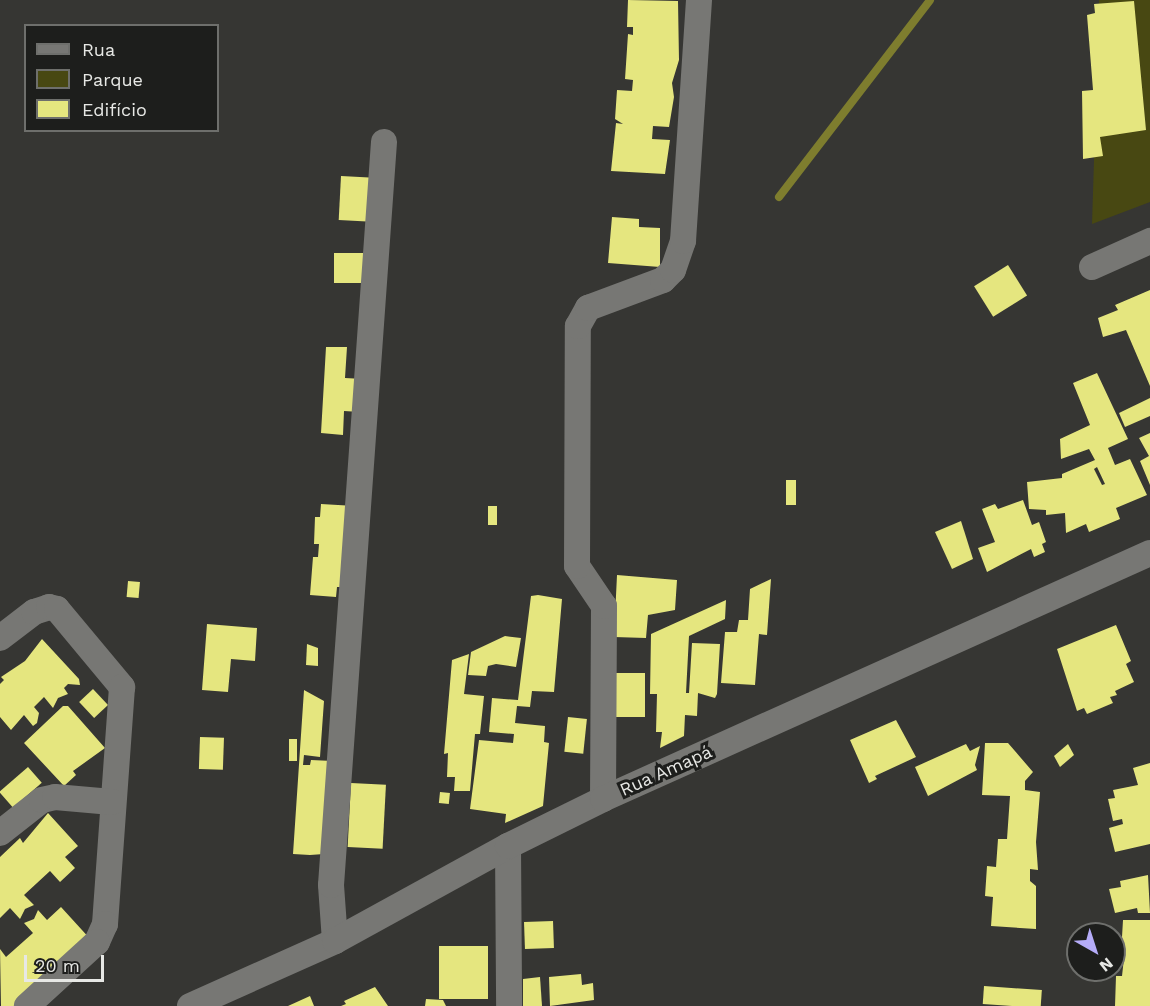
<!DOCTYPE html>
<meta charset="utf-8">
<style>
body{margin:0}
#map{position:relative;width:1150px;height:1006px;overflow:hidden;background:#363633;font-family:"Work Sans",sans-serif}
div>[style]{position:absolute}
[style*='--x']{left:calc(var(--x)*1px);top:calc(var(--y)*1px);width:calc(var(--w)*1px);rotate:calc(var(--a)*1deg)}
.green>*{inset:0;background:#484812}
.stream>*{height:8px;margin:-4px;padding:0 4px;transform-origin:4px;border-radius:4px;background:#7e7d2e}
.building>*{inset:0;background:#e5e67f;transform-origin:0 0}
.minor>*{height:26px;margin:-13px;padding:0 13px;transform-origin:13px;border-radius:13px;background:#777774}
span{translate:-50% -50%;white-space:nowrap;text-align:center;line-height:1.15;-webkit-text-stroke:6px #1d1e1c;paint-order:stroke}
.street-label{font-size:18px;color:#e7e8e5}
.legend{position:absolute;left:24px;top:24px;width:195px;height:108px;box-sizing:border-box;background:#1d1e1c;border:2px solid #6e6f6c;margin:0;padding:8px 10px;list-style:none;font-size:18px;color:#e7e8e5}
.legend li{display:flex;align-items:center;gap:12px;height:30px}
.legend b{width:30px;border:2px solid #6e6f6c}
.north{position:absolute;left:1066px;top:922px;width:60px;height:60px;box-sizing:border-box;background:#1d1e1c;border:2px solid #6e6f6c;border-radius:50%;rotate:141deg;font-size:16px;font-weight:700;line-height:24px;text-align:center;color:#e7e8e5}
.north::after{content:'';display:block;margin:auto;width:21px;height:27px;background:#b5acf8;clip-path:polygon(50% 0,100% 100%,50% 72%,0 100%)}
.scale{position:absolute;left:24px;top:955px;width:80px;height:27px;box-sizing:border-box;border:3px solid #e7e8e5;border-top:0;padding-left:8px;font-size:18px;line-height:21px;white-space:nowrap;color:#e7e8e5;-webkit-text-stroke:4px #1d1e1c;paint-order:stroke}
</style>
<div id="map">
<div class="green">
<div style="clip-path:polygon(1099px 0,1150px 0,1150px 202px,1092px 224px)"></div>
</div>
<div class="stream">
<div style="--x:779;--y:197;--w:248;--a:-52.5"></div>
</div>
<div class="building">
<div style="clip-path:polygon(628px 0,678px 1px,679px 60px,672px 83px,674px 97px,669px 127px,653px 126px,652px 139px,670px 140px,665px 174px,611px 171px,616px 123px,623px 124px,615px 119px,617px 90px,632px 91px,633px 80px,625px 79px,628px 34px,633px 35px,633px 27px,627px 27px)"></div>
<div style="clip-path:polygon(1134px 1px,1146px 130px,1100px 137px,1103px 156px,1083px 159px,1082px 91px,1093px 90px,1087px 15px,1095px 13px,1094px 4px)"></div>
<div style="left:341px;top:176px;width:33px;height:44px;rotate:3deg"></div>
<div style="clip-path:polygon(612px 217px,639px 219px,639px 227px,660px 228px,660px 267px,608px 263px)"></div>
<div style="left:334px;top:253px;width:29px;height:30px"></div>
<div style="left:1008px;top:265px;width:36px;height:40px;rotate:58deg"></div>
<div style="clip-path:polygon(1150px 290px,1150px 386px,1126px 330px,1103px 337px,1098px 318px,1118px 310px,1115px 305px)"></div>
<div style="clip-path:polygon(326px 347px,347px 347px,345px 378px,363px 379px,360px 412px,344px 411px,343px 435px,321px 433px)"></div>
<div style="clip-path:polygon(evenodd,1097px 373px,1128px 439px,1108px 448px,1115px 465px,1130px 459px,1147px 495px,1116px 508px,1120px 519px,1089px 532px,1086px 524px,1066px 533px,1065px 513px,1046px 515px,1046px 510px,1029px 509px,1027px 482px,1062px 478px,1062px 474px,1095px 460px,1089px 449px,1061px 459px,1060px 439px,1090px 425px,1073px 383px,1097px 373px,1097px 467px,1105px 484px,1102px 485px,1094px 469px,1097px 467px)"></div>
<div style="clip-path:polygon(1150px 398px,1150px 416px,1125px 427px,1119px 413px)"></div>
<div style="clip-path:polygon(1150px 433px,1150px 485px,1140px 461px,1149px 456px,1139px 438px)"></div>
<div style="left:786px;top:480px;width:10px;height:25px"></div>
<div style="clip-path:polygon(1023px 500px,1032px 525px,1039px 522px,1046px 542px,1042px 544px,1045px 552px,1034px 557px,1031px 549px,987px 572px,978px 548px,995px 542px,982px 509px,995px 504px,998px 509px)"></div>
<div style="clip-path:polygon(321px 504px,355px 506px,351px 587px,337px 587px,336px 597px,310px 595px,313px 557px,318px 557px,319px 544px,314px 544px,315px 517px,320px 517px)"></div>
<div style="left:488px;top:506px;width:9px;height:19px"></div>
<div style="clip-path:polygon(961px 521px,973px 559px,952px 569px,935px 532px)"></div>
<div style="clip-path:polygon(617px 575px,677px 580px,675px 610px,648px 615px,646px 638px,614px 637px)"></div>
<div style="clip-path:polygon(771px 579px,767px 635px,759px 634px,755px 685px,721px 683px,725px 632px,737px 632px,739px 620px,748px 620px,750px 589px)"></div>
<div style="left:128px;top:581px;width:12px;height:16px;rotate:5deg"></div>
<div style="clip-path:polygon(538px 595px,562px 599px,554px 692px,532px 691px,530px 707px,517px 706px,515px 723px,545px 726px,544px 742px,549px 743px,543px 806px,505px 823px,506px 814px,470px 809px,479px 740px,513px 743px,514px 734px,489px 732px,492px 698px,518px 700px,531px 596px)"></div>
<div style="clip-path:polygon(726px 600px,725px 619px,689px 636px,686px 693px,689px 693px,692px 643px,720px 644px,717px 694px,715px 698px,698px 693px,697px 716px,685px 715px,684px 736px,660px 748px,662px 732px,656px 732px,657px 694px,650px 694px,651px 634px)"></div>
<div style="clip-path:polygon(207px 624px,257px 628px,255px 661px,231px 659px,228px 692px,202px 690px)"></div>
<div style="clip-path:polygon(1116px 625px,1131px 661px,1126px 664px,1134px 682px,1115px 691px,1117px 695px,1110px 697px,1113px 703px,1087px 714px,1084px 708px,1077px 711px,1057px 649px)"></div>
<div style="clip-path:polygon(505px 636px,521px 638px,516px 667px,496px 664px,488px 666px,486px 676px,468px 675px,471px 652px)"></div>
<div style="clip-path:polygon(42px 639px,79px 679px,80px 685px,68px 684px,64px 688px,68px 694px,58px 698px,53px 708px,44px 697px,34px 707px,39px 713px,37px 723px,33px 726px,24px 715px,11px 730px,0 717px,0 684px,4px 680px,1px 677px,25px 661px)"></div>
<div style="clip-path:polygon(307px 644px,318px 648px,318px 666px,306px 665px)"></div>
<div style="clip-path:polygon(469px 654px,464px 694px,484px 696px,480px 734px,475px 734px,470px 791px,454px 791px,455px 777px,447px 777px,448px 753px,444px 754px,452px 660px)"></div>
<div style="left:616px;top:673px;width:29px;height:44px"></div>
<div style="left:93px;top:689px;width:22px;height:19px;rotate:47deg"></div>
<div style="clip-path:polygon(304px 690px,324px 701px,320px 757px,304px 755px,303px 765px,310px 765px,311px 760px,333px 761px,324px 854px,310px 855px,293px 854px)"></div>
<div style="clip-path:polygon(63px 706px,68px 706px,105px 748px,73px 771px,76px 775px,64px 786px,24px 743px)"></div>
<div style="left:568px;top:717px;width:19px;height:35px;rotate:6deg"></div>
<div style="clip-path:polygon(896px 720px,916px 757px,875px 776px,877px 779px,869px 783px,850px 740px)"></div>
<div style="left:200px;top:737px;width:24px;height:32px;rotate:2deg"></div>
<div style="left:289px;top:739px;width:8px;height:22px"></div>
<div style="clip-path:polygon(985px 743px,1008px 743px,1033px 772px,1025px 781px,1025px 790px,1040px 792px,1036px 842px,1038px 870px,1030px 869px,1030px 881px,1036px 886px,1036px 929px,991px 926px,993px 897px,985px 896px,987px 866px,996px 867px,998px 839px,1007px 839px,1010px 796px,982px 795px)"></div>
<div style="clip-path:polygon(966px 744px,970px 751px,980px 746px,975px 765px,977px 770px,928px 796px,915px 767px)"></div>
<div style="clip-path:polygon(1068px 744px,1074px 755px,1060px 767px,1054px 756px)"></div>
<div style="clip-path:polygon(1150px 763px,1150px 844px,1115px 852px,1109px 828px,1123px 824px,1122px 819px,1113px 821px,1108px 799px,1115px 798px,1113px 790px,1138px 785px,1133px 768px)"></div>
<div style="left:28px;top:767px;width:21px;height:38px;rotate:49deg"></div>
<div style="left:351px;top:783px;width:35px;height:64px;rotate:3deg"></div>
<div style="left:440px;top:792px;width:10px;height:11px;rotate:6deg"></div>
<div style="clip-path:polygon(48px 813px,78px 846px,65px 857px,75px 868px,60px 882px,50px 871px,24px 895px,34px 905px,25px 909px,20px 919px,10px 908px,0 918px,0 857px,20px 838px,23px 843px)"></div>
<div style="clip-path:polygon(1148px 875px,1150px 913px,1138px 913px,1137px 908px,1115px 913px,1109px 889px,1121px 887px,1120px 881px)"></div>
<div style="clip-path:polygon(61px 907px,92px 941px,20px 1006px,1px 1006px,0 949px,6px 957px,33px 933px,24px 923px,34px 919px,38px 910px,47px 920px)"></div>
<div style="clip-path:polygon(1123px 920px,1150px 920px,1150px 1006px,1115px 1006px,1116px 976px,1122px 976px,1124px 958px,1115px 957px,1116px 936px,1122px 937px)"></div>
<div style="left:553px;top:921px;width:27px;height:29px;rotate:88deg"></div>
<div style="left:439px;top:946px;width:49px;height:53px"></div>
<div style="clip-path:polygon(581px 974px,582px 985px,593px 983px,594px 1000px,550px 1006px,549px 977px)"></div>
<div style="clip-path:polygon(540px 977px,542px 1006px,523px 1006px,523px 979px)"></div>
<div style="left:984px;top:986px;width:58px;height:18px;rotate:4deg"></div>
<div style="clip-path:polygon(375px 987px,388px 1006px,341px 1006px,346px 1004px,344px 1001px)"></div>
<div style="clip-path:polygon(310px 996px,314px 1006px,288px 1006px)"></div>
<div style="clip-path:polygon(426px 999px,443px 1000px,446px 1006px,425px 1006px)"></div>
</div>
<div class="minor">
<div style="--x:1092;--y:267;--w:64;--a:-24.1"></div>
<div style="--x:0;--y:638;--w:43;--a:-37.4"></div>
<div style="--x:34;--y:612;--w:16;--a:-18"></div>
<div style="--x:49;--y:607;--w:8;--a:14"></div>
<div style="--x:57;--y:609;--w:102;--a:50.2"></div>
<div style="--x:122;--y:687;--w:238;--a:94.1"></div>
<div style="--x:105;--y:924;--w:20;--a:114"></div>
<div style="--x:97;--y:942;--w:95;--a:137.6"></div>
<div style="--x:603;--y:799;--w:193;--a:-89.7"></div>
<div style="--x:604;--y:606;--w:48;--a:-124"></div>
<div style="--x:577;--y:566;--w:240;--a:-89.8"></div>
<div style="--x:578;--y:326;--w:21;--a:-61"></div>
<div style="--x:588;--y:308;--w:80;--a:-20.5"></div>
<div style="--x:663;--y:280;--w:14;--a:-45"></div>
<div style="--x:673;--y:270;--w:31;--a:-71"></div>
<div style="--x:683;--y:241;--w:242;--a:-86.2"></div>
<div style="--x:0;--y:833;--w:53;--a:-38.2"></div>
<div style="--x:42;--y:800;--w:13;--a:-13"></div>
<div style="--x:55;--y:797;--w:57;--a:5"></div>
<div style="--x:508;--y:846;--w:160;--a:89.6"></div>
<div style="--x:335;--y:941;--w:56;--a:-94.1"></div>
<div style="--x:331;--y:885;--w:745;--a:-85.92"></div>
<div style="--x:190;--y:1006;--w:159;--a:-24.1"></div>
<div style="--x:335;--y:941;--w:197;--a:-28.8"></div>
<div style="--x:508;--y:846;--w:106;--a:-26.3"></div>
<div style="--x:603;--y:799;--w:600;--a:-24.21"></div>
</div>
<div class="street-label">
<span style="left:666px;top:771px;rotate:-24deg">Rua Amapá</span>
</div>
<ul class="legend">
<li><b style="height:8px;background:#777774"></b>Rua</li>
<li><b style="height:16px;background:#484812"></b>Parque</li>
<li><b style="height:16px;background:#e5e67f"></b>Edifício</li>
</ul>
<div class="north">N</div>
<div class="scale">20 m</div>
</div>
